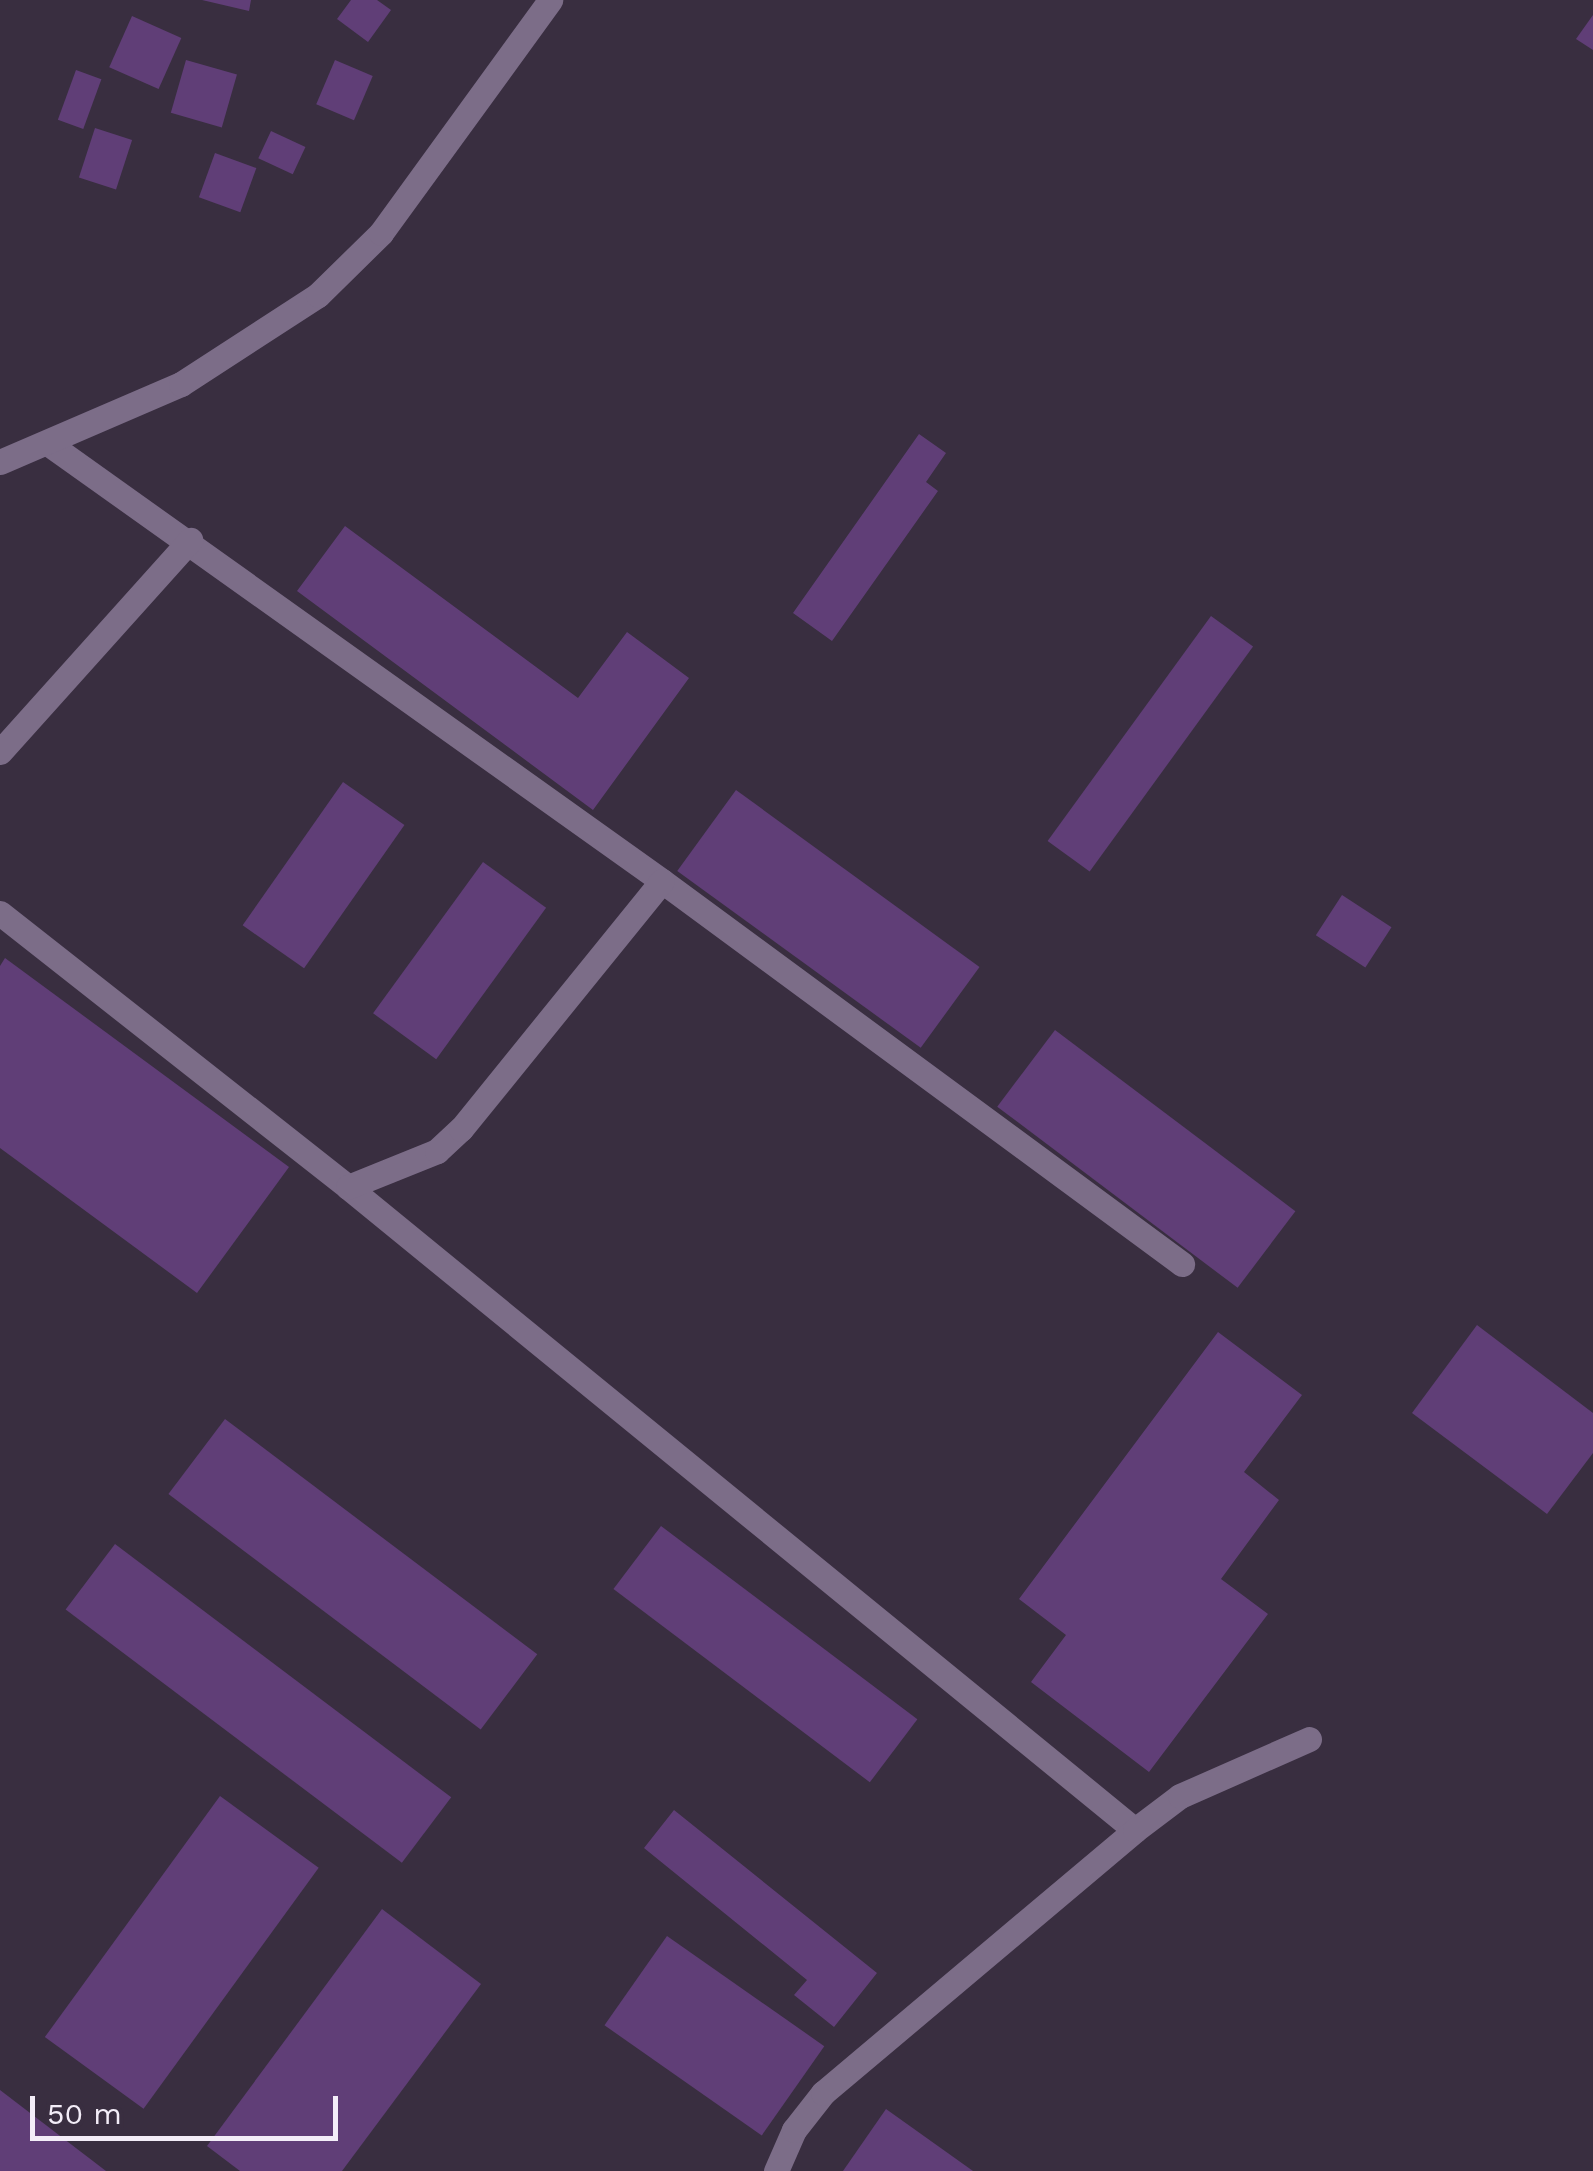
<!DOCTYPE html>
<style>
body{margin:0}
#map{position:relative;width:1593px;height:2171px;overflow:hidden;background:#392e40;font-family:"Work Sans",sans-serif}
div>[style]{position:absolute}
[style*='--x']{left:calc(var(--x)*1px);top:calc(var(--y)*1px);width:calc(var(--w)*1px);rotate:calc(var(--a)*1deg)}
.building>*{inset:0;background:#603e77;transform-origin:0 0}
.minor>*{height:25px;margin:-12.5px;padding:0 12.5px;transform-origin:12.5px;border-radius:12.5px;background:#7c6d88}
span{translate:-50% -50%;white-space:nowrap;text-align:center;line-height:1.15;-webkit-text-stroke:8px #392e40;paint-order:stroke}
.scale{position:absolute;left:30px;top:2096px;width:308px;height:45px;box-sizing:border-box;border:5px solid #f3edf8;border-top:0;padding-left:12px;font-size:30px;line-height:35px;white-space:nowrap;color:#f3edf8;-webkit-text-stroke:8px #392e40;paint-order:stroke}
</style>
<div id="map">
<div class="building">
<div style="clip-path:polygon(202px 0,251px 0,249px 11px)"></div>
<div style="clip-path:polygon(351px 0,377px 0,391px 10px,368px 42px,337px 19px)"></div>
<div style="clip-path:polygon(1593px 15px,1593px 50px,1576px 39px)"></div>
<div style="left:132px;top:16px;width:54px;height:56px;rotate:24deg"></div>
<div style="left:186px;top:60px;width:53px;height:55px;rotate:16deg"></div>
<div style="left:335px;top:60px;width:41px;height:48px;rotate:23deg"></div>
<div style="left:76px;top:70px;width:27px;height:53px;rotate:20deg"></div>
<div style="left:95px;top:128px;width:39px;height:52px;rotate:18deg"></div>
<div style="left:271px;top:131px;width:38px;height:30px;rotate:25deg"></div>
<div style="left:215px;top:153px;width:44px;height:47px;rotate:20deg"></div>
<div style="clip-path:polygon(919px 434px,946px 453px,926px 482px,938px 491px,832px 641px,793px 613px)"></div>
<div style="clip-path:polygon(345px 526px,578px 698px,627px 632px,689px 678px,593px 810px,297px 591px)"></div>
<div style="left:1211px;top:616px;width:52px;height:278px;rotate:36deg"></div>
<div style="left:343px;top:782px;width:75px;height:175px;rotate:35deg"></div>
<div style="left:736px;top:790px;width:301px;height:100px;rotate:36deg"></div>
<div style="left:483px;top:862px;width:78px;height:187px;rotate:36deg"></div>
<div style="left:1342px;top:895px;width:59px;height:48px;rotate:33deg"></div>
<div style="clip-path:polygon(5px 958px,289px 1167px,197px 1293px,0 1148px,0 966px)"></div>
<div style="left:1055px;top:1030px;width:301px;height:96px;rotate:37deg"></div>
<div style="clip-path:polygon(1477px 1325px,1593px 1413px,1593px 1453px,1547px 1514px,1412px 1413px)"></div>
<div style="clip-path:polygon(1218px 1332px,1302px 1395px,1244px 1472px,1279px 1500px,1221px 1579px,1268px 1614px,1149px 1772px,1031px 1682px,1066px 1635px,1019px 1599px)"></div>
<div style="left:225px;top:1419px;width:391px;height:94px;rotate:37deg"></div>
<div style="left:661px;top:1526px;width:321px;height:79px;rotate:37deg"></div>
<div style="left:115px;top:1544px;width:421px;height:82px;rotate:37deg"></div>
<div style="left:220px;top:1796px;width:122px;height:298px;rotate:36deg"></div>
<div style="clip-path:polygon(674px 1810px,877px 1973px,834px 2027px,794px 1995px,807px 1980px,644px 1848px)"></div>
<div style="clip-path:polygon(382px 1909px,481px 1984px,342px 2171px,240px 2171px,207px 2146px)"></div>
<div style="left:667px;top:1936px;width:192px;height:109px;rotate:35deg"></div>
<div style="clip-path:polygon(0 2090px,106px 2171px,0 2171px)"></div>
<div style="clip-path:polygon(886px 2109px,973px 2171px,843px 2171px)"></div>
</div>
<div class="minor">
<div style="--x:49;--y:444;--w:753;--a:35.48"></div>
<div style="--x:662;--y:881;--w:646;--a:36.37"></div>
<div style="--x:0;--y:462;--w:197;--a:-23.3"></div>
<div style="--x:181;--y:384;--w:163;--a:-33"></div>
<div style="--x:318;--y:295;--w:88;--a:-44.5"></div>
<div style="--x:381;--y:233;--w:288;--a:-54"></div>
<div style="--x:0;--y:752;--w:285;--a:-48.1"></div>
<div style="--x:0;--y:913;--w:443;--a:38.2"></div>
<div style="--x:348;--y:1187;--w:1016;--a:39.25"></div>
<div style="--x:348;--y:1187;--w:96;--a:-22"></div>
<div style="--x:437;--y:1151;--w:33;--a:-43"></div>
<div style="--x:461;--y:1129;--w:319;--a:-51"></div>
<div style="--x:776;--y:2171;--w:45;--a:-66.3"></div>
<div style="--x:794;--y:2130;--w:47;--a:-51.9"></div>
<div style="--x:823;--y:2093;--w:408;--a:-40.1"></div>
<div style="--x:1135;--y:1830;--w:56;--a:-37.1"></div>
<div style="--x:1180;--y:1796;--w:141;--a:-23.8"></div>
</div>
<div class="scale">50 m</div>
</div>
